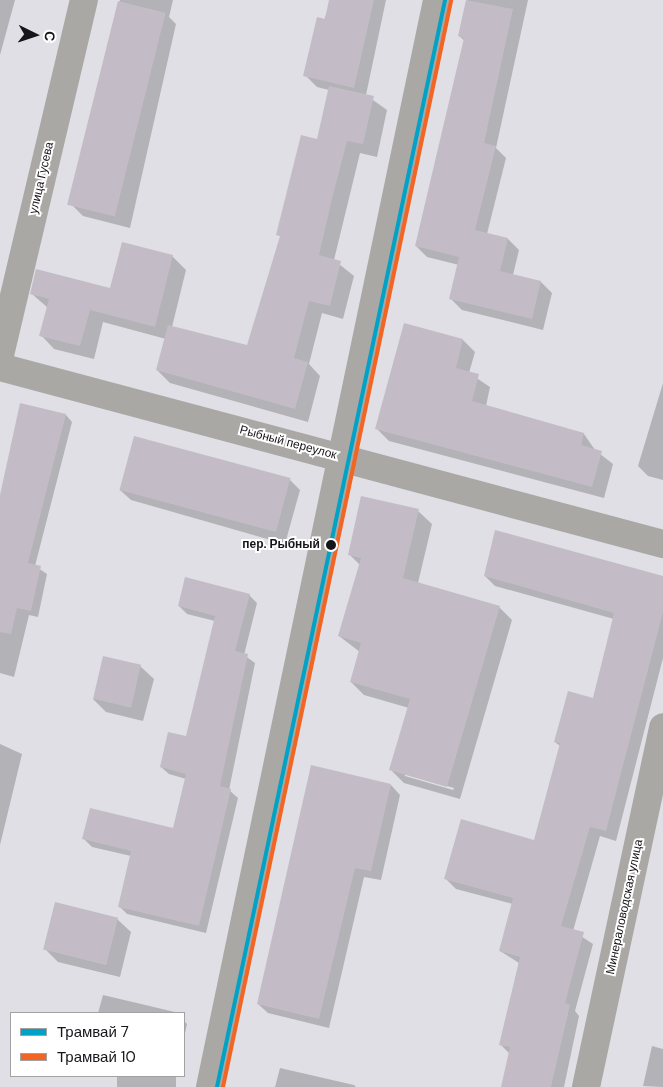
<!DOCTYPE html>
<meta charset="utf-8">
<style>
body{margin:0}
#map{position:relative;width:663px;height:1087px;overflow:hidden;background:#dfdfe5;font-family:"DM Sans",sans-serif}
div>[style]{position:absolute}
[style*='--x']{left:calc(var(--x)*1px);top:calc(var(--y)*1px);width:calc(var(--w)*1px);rotate:calc(var(--a)*1deg)}
.shadow>*{inset:0;background:#0003;transform-origin:0 0}
.building>*{inset:0;background:#c3bcc6;transform-origin:0 0}
.minor>*{height:28px;margin:-14px;padding:0 14px;transform-origin:14px;border-radius:14px;background:#aaa8a5}
.tram-1>*{height:4px;margin:-2px;padding:0 2px;transform-origin:2px;border-radius:2px;background:#01a2c5}
.tram-2>*{height:4px;margin:-2px;padding:0 2px;transform-origin:2px;border-radius:2px;background:#f26522}
.dots>*{width:14px;height:14px;translate:-50% -50%;box-sizing:border-box;border:2px solid #fff;border-radius:50%}
span{translate:-50% -50%;white-space:nowrap;text-align:center;line-height:1.15;-webkit-text-stroke:4px #fff;paint-order:stroke}
.street-label{font-size:12px;color:#16161a}
.stop-label{font-size:12px;color:#16161a;font-weight:700}
.right{translate:-100% -50%;text-align:right}
.legend{position:absolute;left:10px;top:1012px;width:175px;height:65px;box-sizing:border-box;background:#fff;border:1px solid #a2a2a3;margin:0;padding:6px 9px;list-style:none;font-size:15px;color:#16161a}
.legend li{display:flex;align-items:center;gap:10px;height:25px}
.legend b{width:25px;border:1px solid #a2a2a3}
.north{position:absolute;left:10px;top:10px;width:50px;height:50px;-webkit-text-stroke:4px #fff;paint-order:stroke;rotate:94deg;font-size:14px;font-weight:700;line-height:20px;text-align:center;color:#16161a}
.north::after{content:'';display:block;margin:auto;width:18px;height:22px;background:#16161a;clip-path:polygon(50% 0,100% 100%,50% 72%,0 100%)}
</style>
<div id="map">
<div class="shadow">
<div style="clip-path:polygon(0 0,15px 0,0 55px)"></div>
<div style="clip-path:polygon(120px 0,173px 0,169px 17px,176px 24px,130px 228px,83px 216px,73px 206px)"></div>
<div style="clip-path:polygon(331px 0,386px 0,366px 95px,387px 110px,377px 157px,360px 153px,334px 260px,354px 276px,343px 319px,322px 313px,309px 364px,320px 376px,308px 422px,170px 383px,157px 370px,166px 339px,103px 322px,94px 359px,54px 349px,41px 335px,48px 308px,32px 294px,111px 290px,172px 256px,186px 270px,172px 327px,248px 347px,281px 237px,277px 234px,318px 141px,329px 90px,317px 87px,305px 75px)"></div>
<div style="clip-path:polygon(468px 0,528px 0,496px 148px,506px 158px,487px 234px,508px 239px,519px 250px,513px 275px,541px 282px,552px 293px,543px 330px,462px 310px,451px 299px,459px 265px,427px 257px,416px 246px,465px 41px,459px 36px)"></div>
<div style="clip-path:polygon(405px 325px,463px 340px,475px 352px,469px 373px,490px 387px,486px 406px,584px 434px,595px 450px,613px 464px,604px 498px,389px 441px,377px 429px)"></div>
<div style="clip-path:polygon(663px 383px,663px 480px,648px 476px,638px 466px)"></div>
<div style="clip-path:polygon(21px 404px,66px 415px,72px 422px,35px 566px,47px 574px,38px 617px,29px 615px,14px 677px,0 673px,0 502px)"></div>
<div style="clip-path:polygon(290px 480px,300px 490px,285px 544px,131px 500px,120px 490px)"></div>
<div style="clip-path:polygon(evenodd,418px 511px,432px 524px,418px 583px,499px 607px,512px 620px,460px 799px,404px 783px,391px 770px,409px 708px,364px 695px,351px 682px,360px 652px,339px 636px,360px 565px,349px 554px,418px 511px,405px 774px,454px 788px,453px 790px,405px 776px,405px 774px)"></div>
<div style="clip-path:polygon(485px 576px,663px 577px,663px 658px,616px 841px,600px 836px,573px 931px,593px 944px,575px 1011px,579px 1016px,564px 1087px,503px 1087px,510px 1054px,501px 1045px,519px 963px,500px 951px,513px 904px,456px 889px,446px 879px,535px 842px,560px 746px,555px 742px,593px 699px,614px 619px,495px 586px)"></div>
<div style="clip-path:polygon(249px 595px,257px 603px,244px 655px,255px 663px,229px 790px,238px 798px,206px 933px,127px 914px,119px 906px,131px 856px,92px 847px,84px 839px,174px 829px,186px 779px,169px 774px,161px 767px,187px 738px,215px 621px,187px 614px,179px 606px)"></div>
<div style="clip-path:polygon(140px 666px,154px 679px,143px 721px,106px 712px,93px 699px)"></div>
<div style="clip-path:polygon(0 744px,22px 754px,0 845px)"></div>
<div style="clip-path:polygon(391px 785px,400px 795px,381px 880px,364px 877px,329px 1028px,268px 1013px,258px 1004px)"></div>
<div style="clip-path:polygon(117px 919px,131px 932px,120px 977px,58px 962px,45px 949px)"></div>
<div style="clip-path:polygon(103px 995px,175px 1012px,176px 1013px,98px 1013px)"></div>
<div style="clip-path:polygon(184px 1021px,187px 1024px,184px 1038px)"></div>
<div style="clip-path:polygon(652px 1046px,663px 1049px,663px 1087px,643px 1086px)"></div>
<div style="clip-path:polygon(280px 1068px,354px 1085px,356px 1087px,275px 1087px)"></div>
<div style="left:117px;top:1076px;width:59px;height:11px"></div>
</div>
<div class="building">
<div style="clip-path:polygon(329px 0,374px 0,354px 88px,303px 76px,317px 17px,325px 19px)"></div>
<div style="clip-path:polygon(466px 0,513px 9px,484px 143px,496px 146px,475px 230px,508px 238px,500px 271px,541px 281px,532px 319px,449px 299px,459px 257px,415px 246px,464px 38px,458px 36px)"></div>
<div style="left:118px;top:1px;width:49px;height:210px;rotate:14deg"></div>
<div style="clip-path:polygon(329px 86px,374px 96px,363px 144px,347px 141px,333px 195px,319px 255px,341px 261px,330px 306px,309px 301px,294px 358px,308px 362px,295px 409px,156px 370px,168px 325px,247px 345px,280px 236px,276px 235px,301px 135px,317px 139px)"></div>
<div style="clip-path:polygon(122px 242px,173px 255px,155px 327px,90px 310px,80px 346px,39px 336px,49px 299px,30px 294px,36px 269px,110px 288px)"></div>
<div style="clip-path:polygon(404px 323px,463px 339px,456px 368px,479px 374px,472px 401px,584px 433px,581px 445px,602px 451px,592px 487px,375px 429px)"></div>
<div style="clip-path:polygon(20px 403px,66px 414px,28px 563px,41px 566px,31px 611px,17px 608px,11px 634px,0 632px,0 495px)"></div>
<div style="left:134px;top:436px;width:162px;height:56px;rotate:15deg"></div>
<div style="clip-path:polygon(361px 496px,419px 509px,403px 578px,500px 606px,447px 787px,389px 770px,410px 699px,350px 682px,361px 643px,338px 636px,361px 558px,348px 555px)"></div>
<div style="clip-path:polygon(495px 530px,663px 576px,663px 612px,606px 831px,590px 827px,561px 926px,584px 932px,565px 1003px,570px 1005px,551px 1087px,501px 1087px,510px 1047px,499px 1045px,520px 957px,499px 951px,513px 898px,444px 879px,461px 819px,534px 840px,560px 743px,554px 742px,568px 691px,593px 698px,614px 613px,484px 576px)"></div>
<div style="clip-path:polygon(185px 577px,250px 594px,235px 651px,248px 654px,220px 786px,231px 789px,199px 926px,118px 907px,131px 851px,82px 839px,90px 808px,173px 828px,186px 774px,160px 767px,168px 732px,186px 736px,215px 616px,178px 606px)"></div>
<div style="left:103px;top:656px;width:39px;height:44px;rotate:13deg"></div>
<div style="clip-path:polygon(311px 765px,391px 784px,371px 871px,355px 868px,319px 1019px,257px 1004px)"></div>
<div style="left:55px;top:902px;width:65px;height:49px;rotate:14deg"></div>
</div>
<div class="minor">
<div style="--x:0;--y:355;--w:365;--a:-76.7"></div>
<div style="--x:0;--y:367;--w:686;--a:14.95"></div>
<div style="--x:210;--y:1087;--w:1110;--a:-78.2"></div>
<div style="--x:586;--y:1087;--w:368;--a:-77.9"></div>
</div>
<div class="tram-1">
<div style="--x:217;--y:1087;--w:1111;--a:-78.15"></div>
</div>
<div class="tram-2">
<div style="--x:223;--y:1087;--w:1110;--a:-78.14"></div>
</div>
<div class="dots">
<div style="left:331px;top:545px;background:#16161a"></div>
</div>
<div class="street-label">
<span style="left:42px;top:178px;rotate:-77deg">улица Гусева</span>
<span style="left:288px;top:443px;rotate:15deg">Рыбный переулок</span>
<span style="left:625px;top:907px;rotate:-78deg">Минераловодская улица</span>
</div>
<div class="stop-label">
<span class="right" style="left:320px;top:545px">пер. Рыбный</span>
</div>
<ul class="legend">
<li><b style="height:6px;background:#01a2c5"></b>Трамвай 7</li>
<li><b style="height:6px;background:#f26522"></b>Трамвай 10</li>
</ul>
<div class="north">С</div>
</div>
